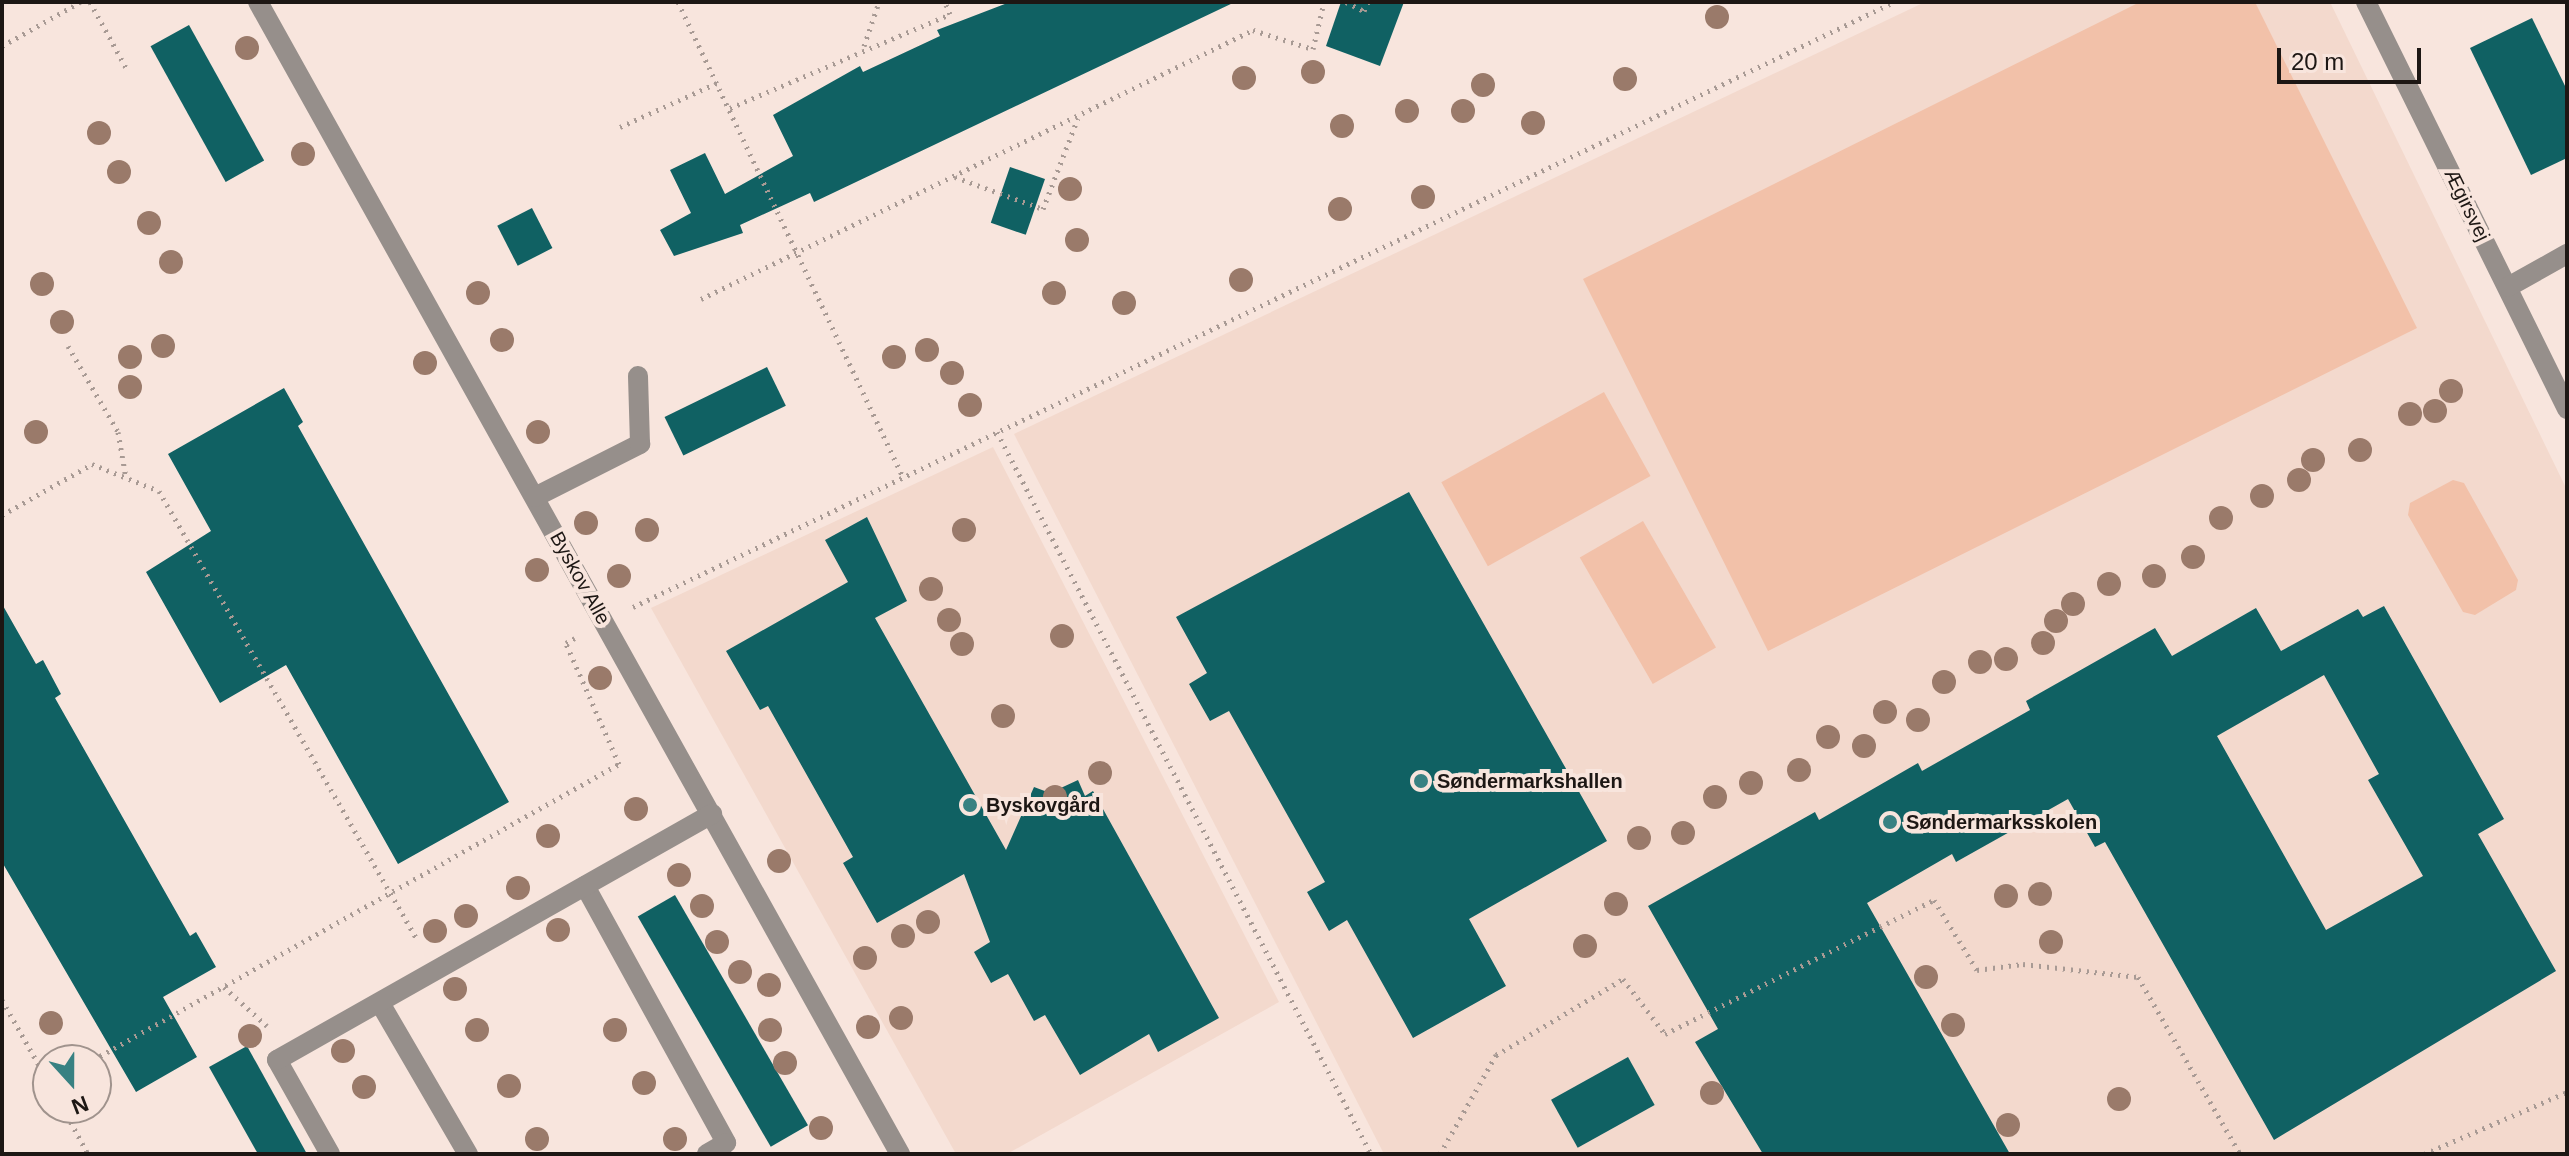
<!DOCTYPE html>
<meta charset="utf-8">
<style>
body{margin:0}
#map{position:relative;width:2569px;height:1156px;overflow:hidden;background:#f8e5dd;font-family:Helvetica,sans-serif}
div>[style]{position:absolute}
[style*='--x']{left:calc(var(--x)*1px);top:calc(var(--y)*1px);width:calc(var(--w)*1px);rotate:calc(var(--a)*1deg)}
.built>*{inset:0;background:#f3d9cd}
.green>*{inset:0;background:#f2c1a9;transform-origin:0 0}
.building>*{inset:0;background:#106163;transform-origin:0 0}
.path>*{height:5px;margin-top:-2.5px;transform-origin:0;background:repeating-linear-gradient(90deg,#a89a94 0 2px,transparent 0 8px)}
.minor>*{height:20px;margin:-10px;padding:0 10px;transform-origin:10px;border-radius:10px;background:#968f8b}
.trees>*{width:24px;height:24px;margin:-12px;border-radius:50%;background:#9a7a6a}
.dots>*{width:22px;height:22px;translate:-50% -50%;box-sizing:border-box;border:4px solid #f8e5dd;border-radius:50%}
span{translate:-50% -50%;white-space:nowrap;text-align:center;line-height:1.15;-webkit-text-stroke:8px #f8e5dd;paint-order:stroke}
.street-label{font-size:20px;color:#1d1714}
.poi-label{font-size:20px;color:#1d1714;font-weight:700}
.left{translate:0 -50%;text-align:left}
.frame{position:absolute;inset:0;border:4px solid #1d1714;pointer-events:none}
.north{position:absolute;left:32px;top:1044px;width:80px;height:80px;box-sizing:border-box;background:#f8e5dd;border:2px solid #a0938d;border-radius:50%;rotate:159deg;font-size:22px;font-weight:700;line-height:32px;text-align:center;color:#1d1714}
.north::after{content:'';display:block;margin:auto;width:28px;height:36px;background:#388182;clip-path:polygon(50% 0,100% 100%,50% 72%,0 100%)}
.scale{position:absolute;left:2277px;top:48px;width:144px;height:36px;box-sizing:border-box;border:4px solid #1d1714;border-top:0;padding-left:10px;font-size:24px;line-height:28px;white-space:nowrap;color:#1d1714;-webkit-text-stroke:6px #f8e5dd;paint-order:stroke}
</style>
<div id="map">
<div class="built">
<div style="clip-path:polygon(1925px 2px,2330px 2px,2567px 490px,2567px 1154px,1384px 1154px,1014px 434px)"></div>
<div style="clip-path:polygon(993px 447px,1279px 1002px,1007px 1154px,956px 1154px,651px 608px)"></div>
</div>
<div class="green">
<div style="clip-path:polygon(2140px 2px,2255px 2px,2417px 328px,1768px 651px,1583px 279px)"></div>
<div style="left:1604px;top:392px;width:96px;height:186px;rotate:61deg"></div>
<div style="clip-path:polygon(2453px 480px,2464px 483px,2518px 580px,2516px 590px,2475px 615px,2463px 612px,2408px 515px,2410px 503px)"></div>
<div style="left:1643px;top:521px;width:146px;height:73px;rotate:60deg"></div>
</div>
<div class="building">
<div style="clip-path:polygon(1010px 2px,1235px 2px,814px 202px,810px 193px,740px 225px,743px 233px,674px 256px,660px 230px,691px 213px,670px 170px,705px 153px,725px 194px,793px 156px,773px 115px,860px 66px,863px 72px,940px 36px,937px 30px)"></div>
<div style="clip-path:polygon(1341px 2px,1404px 2px,1380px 66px,1326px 46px)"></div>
<div style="clip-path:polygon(2532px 18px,2567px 90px,2567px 158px,2531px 175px,2470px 48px)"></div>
<div style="left:189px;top:25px;width:155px;height:44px;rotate:61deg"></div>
<div style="left:1010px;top:167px;width:37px;height:59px;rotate:19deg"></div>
<div style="left:532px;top:208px;width:45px;height:39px;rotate:63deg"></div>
<div style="left:767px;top:367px;width:43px;height:114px;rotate:64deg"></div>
<div style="clip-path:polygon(284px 388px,303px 422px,298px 426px,509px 802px,398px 864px,286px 665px,220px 703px,146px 572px,211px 531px,168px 454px)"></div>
<div style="clip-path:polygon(1409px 492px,1607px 841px,1469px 919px,1506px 986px,1413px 1038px,1347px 920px,1329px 931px,1307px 892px,1325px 882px,1229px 711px,1210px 721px,1189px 684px,1207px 673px,1176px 617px)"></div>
<div style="clip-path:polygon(867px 517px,907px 601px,875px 618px,1006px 850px,1034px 787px,1050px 793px,1078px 780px,1085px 796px,1093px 791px,1219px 1018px,1158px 1052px,1149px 1034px,1080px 1075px,1045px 1015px,1034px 1021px,1008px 974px,991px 983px,974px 952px,990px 942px,964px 874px,877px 923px,843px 863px,853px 857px,768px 706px,760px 710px,726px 651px,848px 582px,825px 540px)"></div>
<div style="clip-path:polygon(2px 604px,36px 664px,43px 660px,61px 694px,55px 698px,190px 936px,196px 932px,216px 967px,163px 997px,197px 1057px,136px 1092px,2px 862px)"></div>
<div style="clip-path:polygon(evenodd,2384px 606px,2504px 819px,2478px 834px,2556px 971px,2274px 1140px,2105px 842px,2095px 847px,2068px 799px,1956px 862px,1952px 854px,1867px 903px,2010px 1154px,1763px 1154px,1695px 1042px,1718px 1029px,1648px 906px,1815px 812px,1819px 820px,1918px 763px,1922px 771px,2030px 710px,2026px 701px,2155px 628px,2172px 656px,2256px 608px,2281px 651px,2358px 609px,2363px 617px,2384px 606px,2324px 675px,2379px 774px,2368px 780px,2423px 876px,2326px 930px,2217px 736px,2324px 675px)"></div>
<div style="left:675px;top:895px;width:266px;height:43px;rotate:60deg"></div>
<div style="clip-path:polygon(247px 1046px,307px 1154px,258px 1154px,209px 1067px)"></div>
<div style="left:1628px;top:1057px;width:55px;height:88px;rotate:61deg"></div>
</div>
<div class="path">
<div style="--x:90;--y:2;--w:79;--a:61.2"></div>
<div style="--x:678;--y:2;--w:526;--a:64.65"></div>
<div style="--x:1346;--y:2;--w:20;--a:27"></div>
<div style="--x:1364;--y:11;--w:10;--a:-66"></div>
<div style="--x:2;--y:46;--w:90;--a:-29.4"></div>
<div style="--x:864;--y:46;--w:46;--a:-71.2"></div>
<div style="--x:730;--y:108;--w:239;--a:-23.1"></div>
<div style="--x:950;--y:14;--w:13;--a:-113"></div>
<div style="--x:620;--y:127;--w:107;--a:-24.4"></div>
<div style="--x:955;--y:177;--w:94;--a:20"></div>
<div style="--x:1043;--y:209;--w:97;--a:-69"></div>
<div style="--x:701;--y:299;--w:614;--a:-25.98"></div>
<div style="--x:1253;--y:30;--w:63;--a:17.6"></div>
<div style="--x:1313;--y:49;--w:48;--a:-76.8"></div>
<div style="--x:68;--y:346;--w:99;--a:59.8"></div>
<div style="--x:118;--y:432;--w:47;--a:80.1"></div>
<div style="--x:997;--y:432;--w:813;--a:62.62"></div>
<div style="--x:2;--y:515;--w:103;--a:-29.5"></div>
<div style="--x:92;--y:464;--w:72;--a:21.9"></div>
<div style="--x:159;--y:491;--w:519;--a:60.08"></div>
<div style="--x:633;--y:607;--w:1399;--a:-25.63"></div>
<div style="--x:224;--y:987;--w:58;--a:42.2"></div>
<div style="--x:2;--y:1000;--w:93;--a:60.4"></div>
<div style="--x:93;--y:1060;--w:604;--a:-29.37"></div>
<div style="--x:619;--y:764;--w:132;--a:-113.7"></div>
<div style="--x:566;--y:643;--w:10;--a:-29"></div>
<div style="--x:63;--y:1108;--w:52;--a:61.5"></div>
<div style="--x:1440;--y:1154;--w:114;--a:-60.5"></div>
<div style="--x:1496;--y:1055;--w:148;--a:-30.9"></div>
<div style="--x:1623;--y:979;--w:69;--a:52.6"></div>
<div style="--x:1665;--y:1034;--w:301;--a:-26.5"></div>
<div style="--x:1934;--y:900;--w:82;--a:58.4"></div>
<div style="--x:1977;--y:970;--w:46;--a:-7.4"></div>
<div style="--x:2023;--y:964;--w:116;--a:6.4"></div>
<div style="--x:2138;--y:977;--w:204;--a:60"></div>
<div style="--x:2424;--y:1154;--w:156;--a:-23.4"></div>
</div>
<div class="minor">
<div style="--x:258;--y:2;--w:1319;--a:60.87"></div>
<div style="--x:2366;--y:2;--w:454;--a:63.7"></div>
<div style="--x:2508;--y:287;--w:68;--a:-29.2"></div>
<div style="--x:535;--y:497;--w:118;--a:-26.8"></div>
<div style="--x:640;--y:444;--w:68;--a:-91.7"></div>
<div style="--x:585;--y:886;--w:293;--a:61.2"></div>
<div style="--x:726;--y:1143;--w:22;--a:150"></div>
<div style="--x:380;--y:1003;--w:175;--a:59.8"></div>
<div style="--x:330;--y:1154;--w:108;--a:-119.4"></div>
<div style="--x:277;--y:1060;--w:500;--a:-29.5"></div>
</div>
<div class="trees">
<div style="left:1717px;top:17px"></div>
<div style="left:247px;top:48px"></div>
<div style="left:1313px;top:72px"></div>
<div style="left:1244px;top:78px"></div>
<div style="left:1625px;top:79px"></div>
<div style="left:1483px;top:85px"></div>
<div style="left:1407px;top:111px"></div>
<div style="left:1463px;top:111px"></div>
<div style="left:1533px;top:123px"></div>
<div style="left:1342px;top:126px"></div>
<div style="left:99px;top:133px"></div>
<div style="left:303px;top:154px"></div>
<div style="left:119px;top:172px"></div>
<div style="left:1070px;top:189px"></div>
<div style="left:1423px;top:197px"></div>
<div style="left:1340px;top:209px"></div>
<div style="left:149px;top:223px"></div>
<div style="left:1077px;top:240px"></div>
<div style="left:171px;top:262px"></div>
<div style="left:1241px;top:280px"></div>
<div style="left:42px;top:284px"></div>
<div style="left:478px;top:293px"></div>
<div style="left:1054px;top:293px"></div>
<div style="left:1124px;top:303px"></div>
<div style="left:62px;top:322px"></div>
<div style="left:502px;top:340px"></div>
<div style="left:163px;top:346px"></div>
<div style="left:927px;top:350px"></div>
<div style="left:130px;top:357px"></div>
<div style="left:894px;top:357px"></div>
<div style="left:425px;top:363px"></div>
<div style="left:952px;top:373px"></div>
<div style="left:130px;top:387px"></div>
<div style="left:2451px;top:391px"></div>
<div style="left:970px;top:405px"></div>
<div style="left:2435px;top:411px"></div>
<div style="left:2410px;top:414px"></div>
<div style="left:36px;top:432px"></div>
<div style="left:538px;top:432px"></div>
<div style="left:2360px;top:450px"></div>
<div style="left:2313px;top:460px"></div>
<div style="left:2299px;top:480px"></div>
<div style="left:2262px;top:496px"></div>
<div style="left:2221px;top:518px"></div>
<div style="left:586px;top:523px"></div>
<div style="left:647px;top:530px"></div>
<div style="left:964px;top:530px"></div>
<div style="left:2193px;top:557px"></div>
<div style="left:537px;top:570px"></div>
<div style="left:619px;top:576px"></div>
<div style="left:2154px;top:576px"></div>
<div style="left:2109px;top:584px"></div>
<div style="left:931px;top:589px"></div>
<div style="left:2073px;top:604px"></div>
<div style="left:949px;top:620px"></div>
<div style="left:2056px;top:621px"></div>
<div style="left:1062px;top:636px"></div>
<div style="left:2043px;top:643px"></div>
<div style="left:962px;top:644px"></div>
<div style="left:2006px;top:659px"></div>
<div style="left:1980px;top:662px"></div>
<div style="left:600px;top:678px"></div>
<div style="left:1944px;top:682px"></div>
<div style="left:1885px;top:712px"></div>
<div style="left:1003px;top:716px"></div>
<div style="left:1918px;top:720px"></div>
<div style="left:1828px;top:737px"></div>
<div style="left:1864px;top:746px"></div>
<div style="left:1799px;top:770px"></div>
<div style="left:1100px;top:773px"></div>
<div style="left:1751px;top:783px"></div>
<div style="left:1055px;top:797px"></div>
<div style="left:1715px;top:797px"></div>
<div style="left:636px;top:809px"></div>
<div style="left:1683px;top:833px"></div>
<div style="left:548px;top:836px"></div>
<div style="left:1639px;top:838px"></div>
<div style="left:779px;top:861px"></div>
<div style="left:679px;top:875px"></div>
<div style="left:518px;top:888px"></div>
<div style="left:2040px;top:894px"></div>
<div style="left:2006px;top:896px"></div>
<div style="left:1616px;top:904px"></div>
<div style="left:702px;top:906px"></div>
<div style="left:466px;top:916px"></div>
<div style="left:928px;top:922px"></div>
<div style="left:558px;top:930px"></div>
<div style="left:435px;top:931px"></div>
<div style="left:903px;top:936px"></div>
<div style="left:717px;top:942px"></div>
<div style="left:2051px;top:942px"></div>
<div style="left:1585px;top:946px"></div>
<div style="left:865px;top:958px"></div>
<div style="left:740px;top:972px"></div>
<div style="left:1926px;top:977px"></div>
<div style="left:769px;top:985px"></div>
<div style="left:455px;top:989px"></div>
<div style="left:901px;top:1018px"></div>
<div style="left:51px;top:1023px"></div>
<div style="left:1953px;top:1025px"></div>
<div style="left:868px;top:1027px"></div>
<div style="left:477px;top:1030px"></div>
<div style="left:615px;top:1030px"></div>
<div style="left:770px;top:1030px"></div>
<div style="left:250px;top:1036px"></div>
<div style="left:343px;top:1051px"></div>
<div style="left:785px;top:1063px"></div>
<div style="left:644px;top:1083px"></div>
<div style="left:509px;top:1086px"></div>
<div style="left:364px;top:1087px"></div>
<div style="left:1712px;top:1093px"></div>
<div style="left:2119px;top:1099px"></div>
<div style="left:2008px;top:1125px"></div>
<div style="left:821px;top:1128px"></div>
<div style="left:537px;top:1139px"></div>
<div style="left:675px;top:1139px"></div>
</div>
<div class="dots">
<div style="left:1421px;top:781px;background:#388182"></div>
<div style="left:970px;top:805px;background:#388182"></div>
<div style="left:1890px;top:822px;background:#388182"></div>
</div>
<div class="street-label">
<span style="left:2467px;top:205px;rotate:64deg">Ægirsvej</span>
<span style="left:580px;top:578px;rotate:61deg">Byskov Alle</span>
</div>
<div class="poi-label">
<span class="left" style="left:1437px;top:781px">Søndermarkshallen</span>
<span class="left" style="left:986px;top:805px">Byskovgård</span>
<span class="left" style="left:1906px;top:822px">Søndermarksskolen</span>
</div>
<div class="frame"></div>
<div class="north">N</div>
<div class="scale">20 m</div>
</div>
